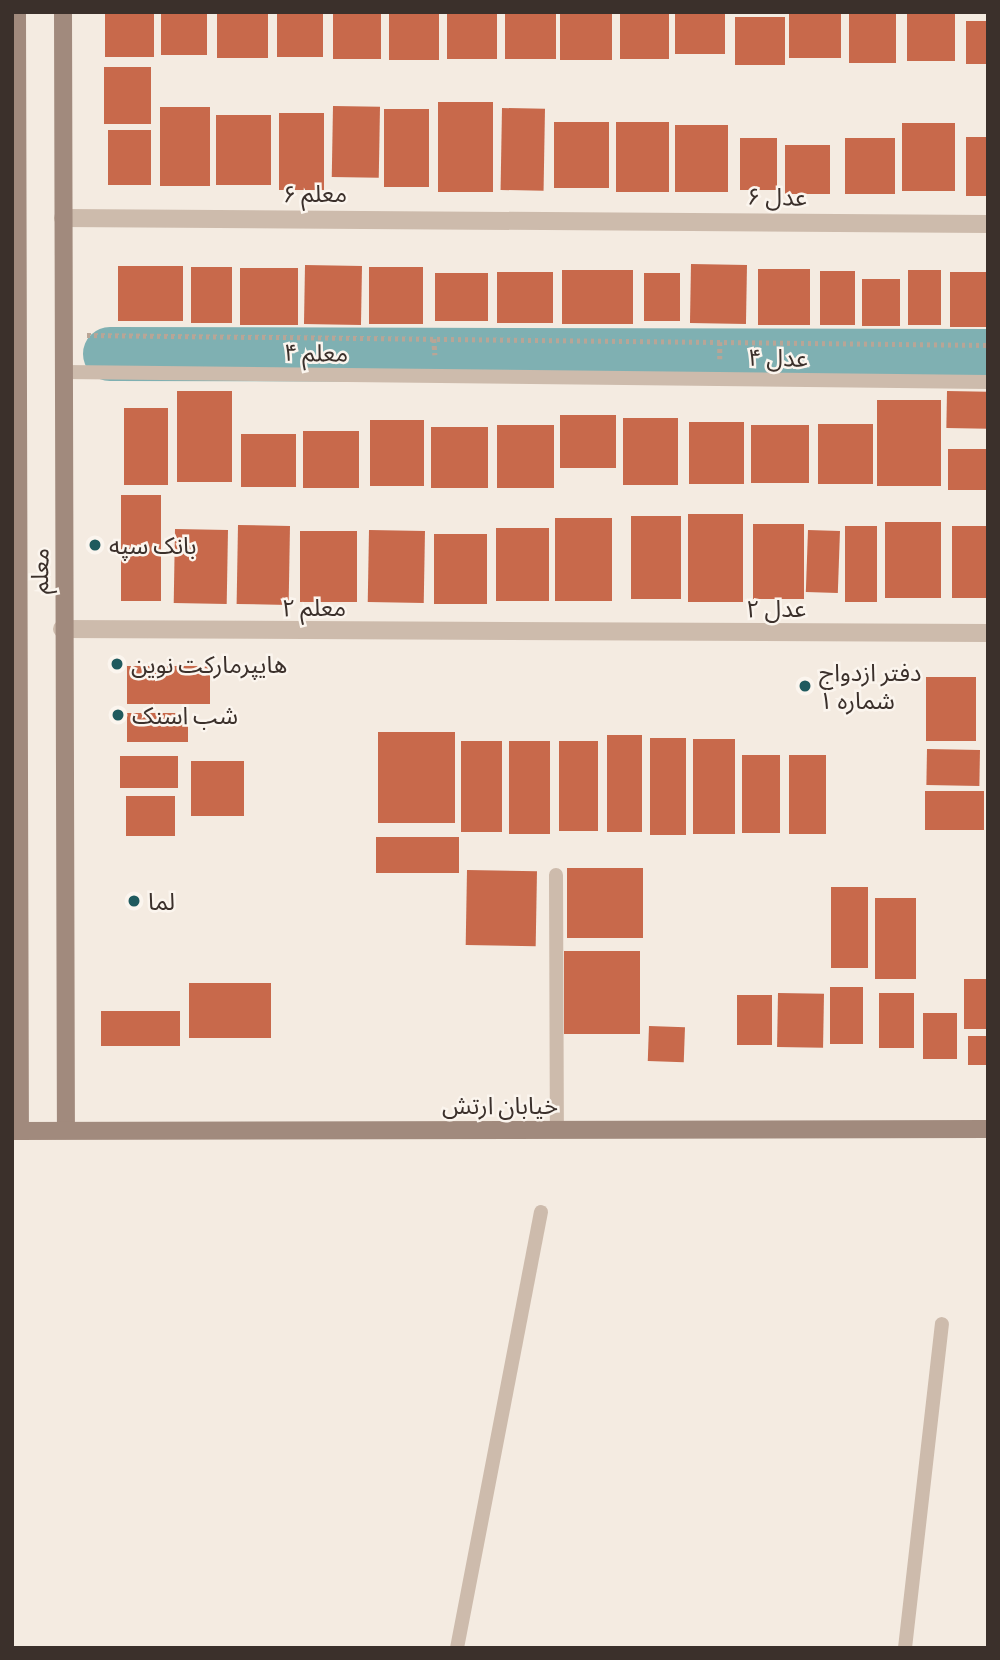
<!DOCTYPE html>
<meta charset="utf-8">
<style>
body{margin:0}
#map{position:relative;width:1000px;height:1660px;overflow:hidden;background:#f4ebe1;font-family:Barlow,"Noto Sans Arabic",sans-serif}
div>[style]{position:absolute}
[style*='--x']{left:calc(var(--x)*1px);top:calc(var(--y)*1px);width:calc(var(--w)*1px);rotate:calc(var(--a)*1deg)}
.river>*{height:54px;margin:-27px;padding:0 27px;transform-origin:27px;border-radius:27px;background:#7fb0b2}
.building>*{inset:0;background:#c8694b;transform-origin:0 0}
.path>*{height:4.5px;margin-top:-2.25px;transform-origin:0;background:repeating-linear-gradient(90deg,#b9a596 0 3.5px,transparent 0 7px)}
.lane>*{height:14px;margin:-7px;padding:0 7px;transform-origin:7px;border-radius:7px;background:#cdbbac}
.street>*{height:18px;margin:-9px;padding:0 9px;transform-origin:9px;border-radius:9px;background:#cdbbac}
.secondary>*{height:18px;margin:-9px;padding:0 9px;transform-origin:9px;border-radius:9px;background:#a18a7d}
.dots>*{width:19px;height:19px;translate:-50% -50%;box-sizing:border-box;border:4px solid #fbf5ee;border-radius:50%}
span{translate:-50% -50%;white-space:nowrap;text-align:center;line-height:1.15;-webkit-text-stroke:5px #fbf5ee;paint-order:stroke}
.street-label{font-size:24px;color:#3b302b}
.poi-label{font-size:24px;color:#3b302b}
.left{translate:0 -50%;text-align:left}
.frame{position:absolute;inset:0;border:14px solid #3b302b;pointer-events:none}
</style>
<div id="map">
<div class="river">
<div style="--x:110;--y:354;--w:878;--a:0.13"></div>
</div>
<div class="building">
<div style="left:105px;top:12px;width:49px;height:45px"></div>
<div style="left:161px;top:12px;width:46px;height:43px"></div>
<div style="left:217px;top:12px;width:51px;height:46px"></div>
<div style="left:277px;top:12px;width:46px;height:45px"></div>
<div style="left:333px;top:12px;width:48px;height:47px"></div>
<div style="left:389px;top:12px;width:50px;height:48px"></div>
<div style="left:447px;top:12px;width:50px;height:47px"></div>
<div style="left:505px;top:12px;width:51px;height:47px"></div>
<div style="left:560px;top:12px;width:52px;height:48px"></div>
<div style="left:620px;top:12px;width:49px;height:47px"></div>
<div style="left:675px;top:12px;width:50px;height:42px"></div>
<div style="left:789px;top:12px;width:52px;height:46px"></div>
<div style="left:849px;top:12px;width:47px;height:51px"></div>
<div style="left:907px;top:12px;width:48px;height:49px"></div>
<div style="left:735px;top:17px;width:50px;height:48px"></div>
<div style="left:966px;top:21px;width:22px;height:43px"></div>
<div style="left:104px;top:67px;width:47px;height:57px"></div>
<div style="left:438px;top:102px;width:55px;height:90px"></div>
<div style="left:333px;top:106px;width:47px;height:71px;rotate:1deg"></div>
<div style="left:160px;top:107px;width:50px;height:79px"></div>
<div style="left:502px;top:108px;width:43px;height:82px;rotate:1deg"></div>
<div style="left:429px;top:109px;width:78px;height:45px;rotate:90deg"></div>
<div style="left:279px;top:113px;width:45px;height:77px"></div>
<div style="left:216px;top:115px;width:55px;height:70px"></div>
<div style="left:554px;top:122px;width:55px;height:66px"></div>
<div style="left:616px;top:122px;width:53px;height:70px"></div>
<div style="left:902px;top:123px;width:53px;height:68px"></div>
<div style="left:675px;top:125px;width:53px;height:67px"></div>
<div style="left:108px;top:130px;width:43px;height:55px"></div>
<div style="left:966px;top:137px;width:22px;height:59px"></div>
<div style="left:740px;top:138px;width:37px;height:52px"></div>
<div style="left:845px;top:138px;width:50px;height:56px"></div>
<div style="left:785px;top:145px;width:45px;height:49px"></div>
<div style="left:691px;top:264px;width:56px;height:59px;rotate:1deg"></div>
<div style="left:118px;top:266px;width:65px;height:55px"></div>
<div style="left:362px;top:266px;width:59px;height:57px;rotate:91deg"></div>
<div style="left:191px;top:267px;width:41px;height:56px"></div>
<div style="left:369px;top:267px;width:54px;height:57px"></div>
<div style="left:240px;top:268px;width:58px;height:57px"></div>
<div style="left:758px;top:269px;width:52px;height:56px"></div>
<div style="left:562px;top:270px;width:71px;height:54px"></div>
<div style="left:908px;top:270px;width:33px;height:55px"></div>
<div style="left:820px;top:271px;width:35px;height:54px"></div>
<div style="left:497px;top:272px;width:56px;height:51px"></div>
<div style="left:950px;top:272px;width:38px;height:55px"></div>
<div style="left:435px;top:273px;width:53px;height:48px"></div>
<div style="left:644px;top:273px;width:36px;height:48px"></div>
<div style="left:862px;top:279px;width:38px;height:47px"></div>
<div style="left:177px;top:391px;width:55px;height:91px"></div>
<div style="left:947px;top:391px;width:41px;height:37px;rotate:1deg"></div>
<div style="left:877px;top:400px;width:64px;height:86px"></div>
<div style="left:124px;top:408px;width:44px;height:77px"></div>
<div style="left:560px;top:415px;width:56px;height:53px"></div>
<div style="left:623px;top:418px;width:55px;height:67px"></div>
<div style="left:370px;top:420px;width:54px;height:66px"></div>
<div style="left:689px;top:422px;width:55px;height:62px"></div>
<div style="left:818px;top:424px;width:55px;height:60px"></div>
<div style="left:497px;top:425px;width:57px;height:63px"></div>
<div style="left:751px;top:425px;width:58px;height:58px"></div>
<div style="left:431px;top:427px;width:57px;height:61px"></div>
<div style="left:303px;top:431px;width:56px;height:57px"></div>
<div style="left:241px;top:434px;width:55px;height:53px"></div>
<div style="left:948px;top:449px;width:40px;height:41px"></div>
<div style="left:121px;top:495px;width:40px;height:106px"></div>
<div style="left:688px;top:514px;width:55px;height:88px"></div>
<div style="left:631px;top:516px;width:50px;height:83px"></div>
<div style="left:555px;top:518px;width:57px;height:83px"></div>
<div style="left:885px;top:522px;width:56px;height:76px"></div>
<div style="left:753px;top:524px;width:51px;height:75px"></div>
<div style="left:238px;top:525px;width:52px;height:79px;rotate:1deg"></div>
<div style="left:845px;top:526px;width:32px;height:76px"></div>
<div style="left:952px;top:526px;width:36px;height:72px"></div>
<div style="left:496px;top:528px;width:53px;height:73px"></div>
<div style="left:175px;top:529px;width:53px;height:74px;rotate:1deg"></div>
<div style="left:369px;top:530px;width:56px;height:72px;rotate:1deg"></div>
<div style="left:808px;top:530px;width:32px;height:62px;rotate:2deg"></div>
<div style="left:300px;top:531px;width:57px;height:71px"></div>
<div style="left:434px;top:534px;width:53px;height:70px"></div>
<div style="left:127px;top:666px;width:83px;height:38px"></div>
<div style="left:926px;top:677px;width:50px;height:64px"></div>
<div style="left:127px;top:713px;width:61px;height:29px"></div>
<div style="left:378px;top:732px;width:77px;height:91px"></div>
<div style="left:607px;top:735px;width:35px;height:97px"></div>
<div style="left:650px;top:738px;width:36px;height:97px"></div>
<div style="left:693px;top:739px;width:42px;height:95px"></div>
<div style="left:461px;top:741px;width:41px;height:91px"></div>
<div style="left:509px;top:741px;width:41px;height:93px"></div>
<div style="left:559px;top:741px;width:39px;height:90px"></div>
<div style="left:927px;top:749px;width:53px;height:36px;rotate:1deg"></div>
<div style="left:742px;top:755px;width:38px;height:78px"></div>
<div style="left:789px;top:755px;width:37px;height:79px"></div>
<div style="left:120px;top:756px;width:58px;height:32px"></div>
<div style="left:191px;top:761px;width:53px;height:55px"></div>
<div style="left:925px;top:791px;width:59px;height:39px"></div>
<div style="left:126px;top:796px;width:49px;height:40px"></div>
<div style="left:376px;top:837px;width:83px;height:36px"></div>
<div style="left:567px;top:868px;width:76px;height:70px"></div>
<div style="left:467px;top:870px;width:70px;height:75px;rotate:1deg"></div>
<div style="left:831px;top:887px;width:37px;height:81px"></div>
<div style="left:875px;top:898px;width:41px;height:81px"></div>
<div style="left:564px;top:951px;width:76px;height:83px"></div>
<div style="left:964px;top:979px;width:24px;height:50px"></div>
<div style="left:189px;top:983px;width:82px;height:55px"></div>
<div style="left:830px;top:987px;width:33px;height:57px"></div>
<div style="left:778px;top:993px;width:46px;height:54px;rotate:1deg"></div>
<div style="left:879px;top:993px;width:35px;height:55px"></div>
<div style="left:737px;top:995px;width:35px;height:50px"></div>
<div style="left:101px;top:1011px;width:79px;height:35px"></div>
<div style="left:923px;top:1013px;width:34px;height:46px"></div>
<div style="left:649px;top:1026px;width:36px;height:35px;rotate:2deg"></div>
<div style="left:968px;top:1036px;width:20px;height:29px"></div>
</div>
<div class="path">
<div style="--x:87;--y:335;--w:901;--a:0.64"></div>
<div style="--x:434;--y:339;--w:16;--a:86"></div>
<div style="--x:720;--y:342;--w:17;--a:90"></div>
</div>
<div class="lane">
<div style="--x:65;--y:372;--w:923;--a:0.62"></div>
<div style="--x:556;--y:875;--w:255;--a:89.8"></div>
<div style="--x:457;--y:1648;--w:444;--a:-79.1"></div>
<div style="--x:905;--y:1648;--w:326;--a:-83.5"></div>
</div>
<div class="street">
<div style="--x:63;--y:218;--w:925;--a:0.37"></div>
<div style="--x:62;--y:629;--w:926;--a:0.25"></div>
</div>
<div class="secondary">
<div style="--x:17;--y:12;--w:1119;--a:89.85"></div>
<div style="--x:63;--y:12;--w:1118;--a:89.85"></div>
<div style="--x:12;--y:1131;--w:976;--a:-0.12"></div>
</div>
<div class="dots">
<div style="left:95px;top:545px;background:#1f5a5e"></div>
<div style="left:117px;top:664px;background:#1f5a5e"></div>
<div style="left:805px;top:686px;background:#1f5a5e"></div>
<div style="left:118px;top:715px;background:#1f5a5e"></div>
<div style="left:134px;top:901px;background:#1f5a5e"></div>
</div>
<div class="street-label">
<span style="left:315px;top:193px">معلم ۶</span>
<span style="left:777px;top:196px;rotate:1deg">عدل ۶</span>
<span style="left:316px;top:352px;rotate:1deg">معلم ۴</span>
<span style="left:778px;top:357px;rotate:1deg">عدل ۴</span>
<span style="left:39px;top:571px;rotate:-89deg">معلم</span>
<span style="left:314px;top:607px">معلم ۲</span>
<span style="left:776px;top:608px">عدل ۲</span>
<span style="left:500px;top:1105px">خیابان ارتش</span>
</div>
<div class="poi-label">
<span class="left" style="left:109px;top:545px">بانک سپه</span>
<span class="left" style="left:131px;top:664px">هایپرمارکت نوین</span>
<span class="left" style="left:819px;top:686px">دفتر ازدواج<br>شماره ۱</span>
<span class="left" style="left:132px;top:715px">شب اسنک</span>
<span class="left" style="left:148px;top:901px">لما</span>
</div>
<div class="frame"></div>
</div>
